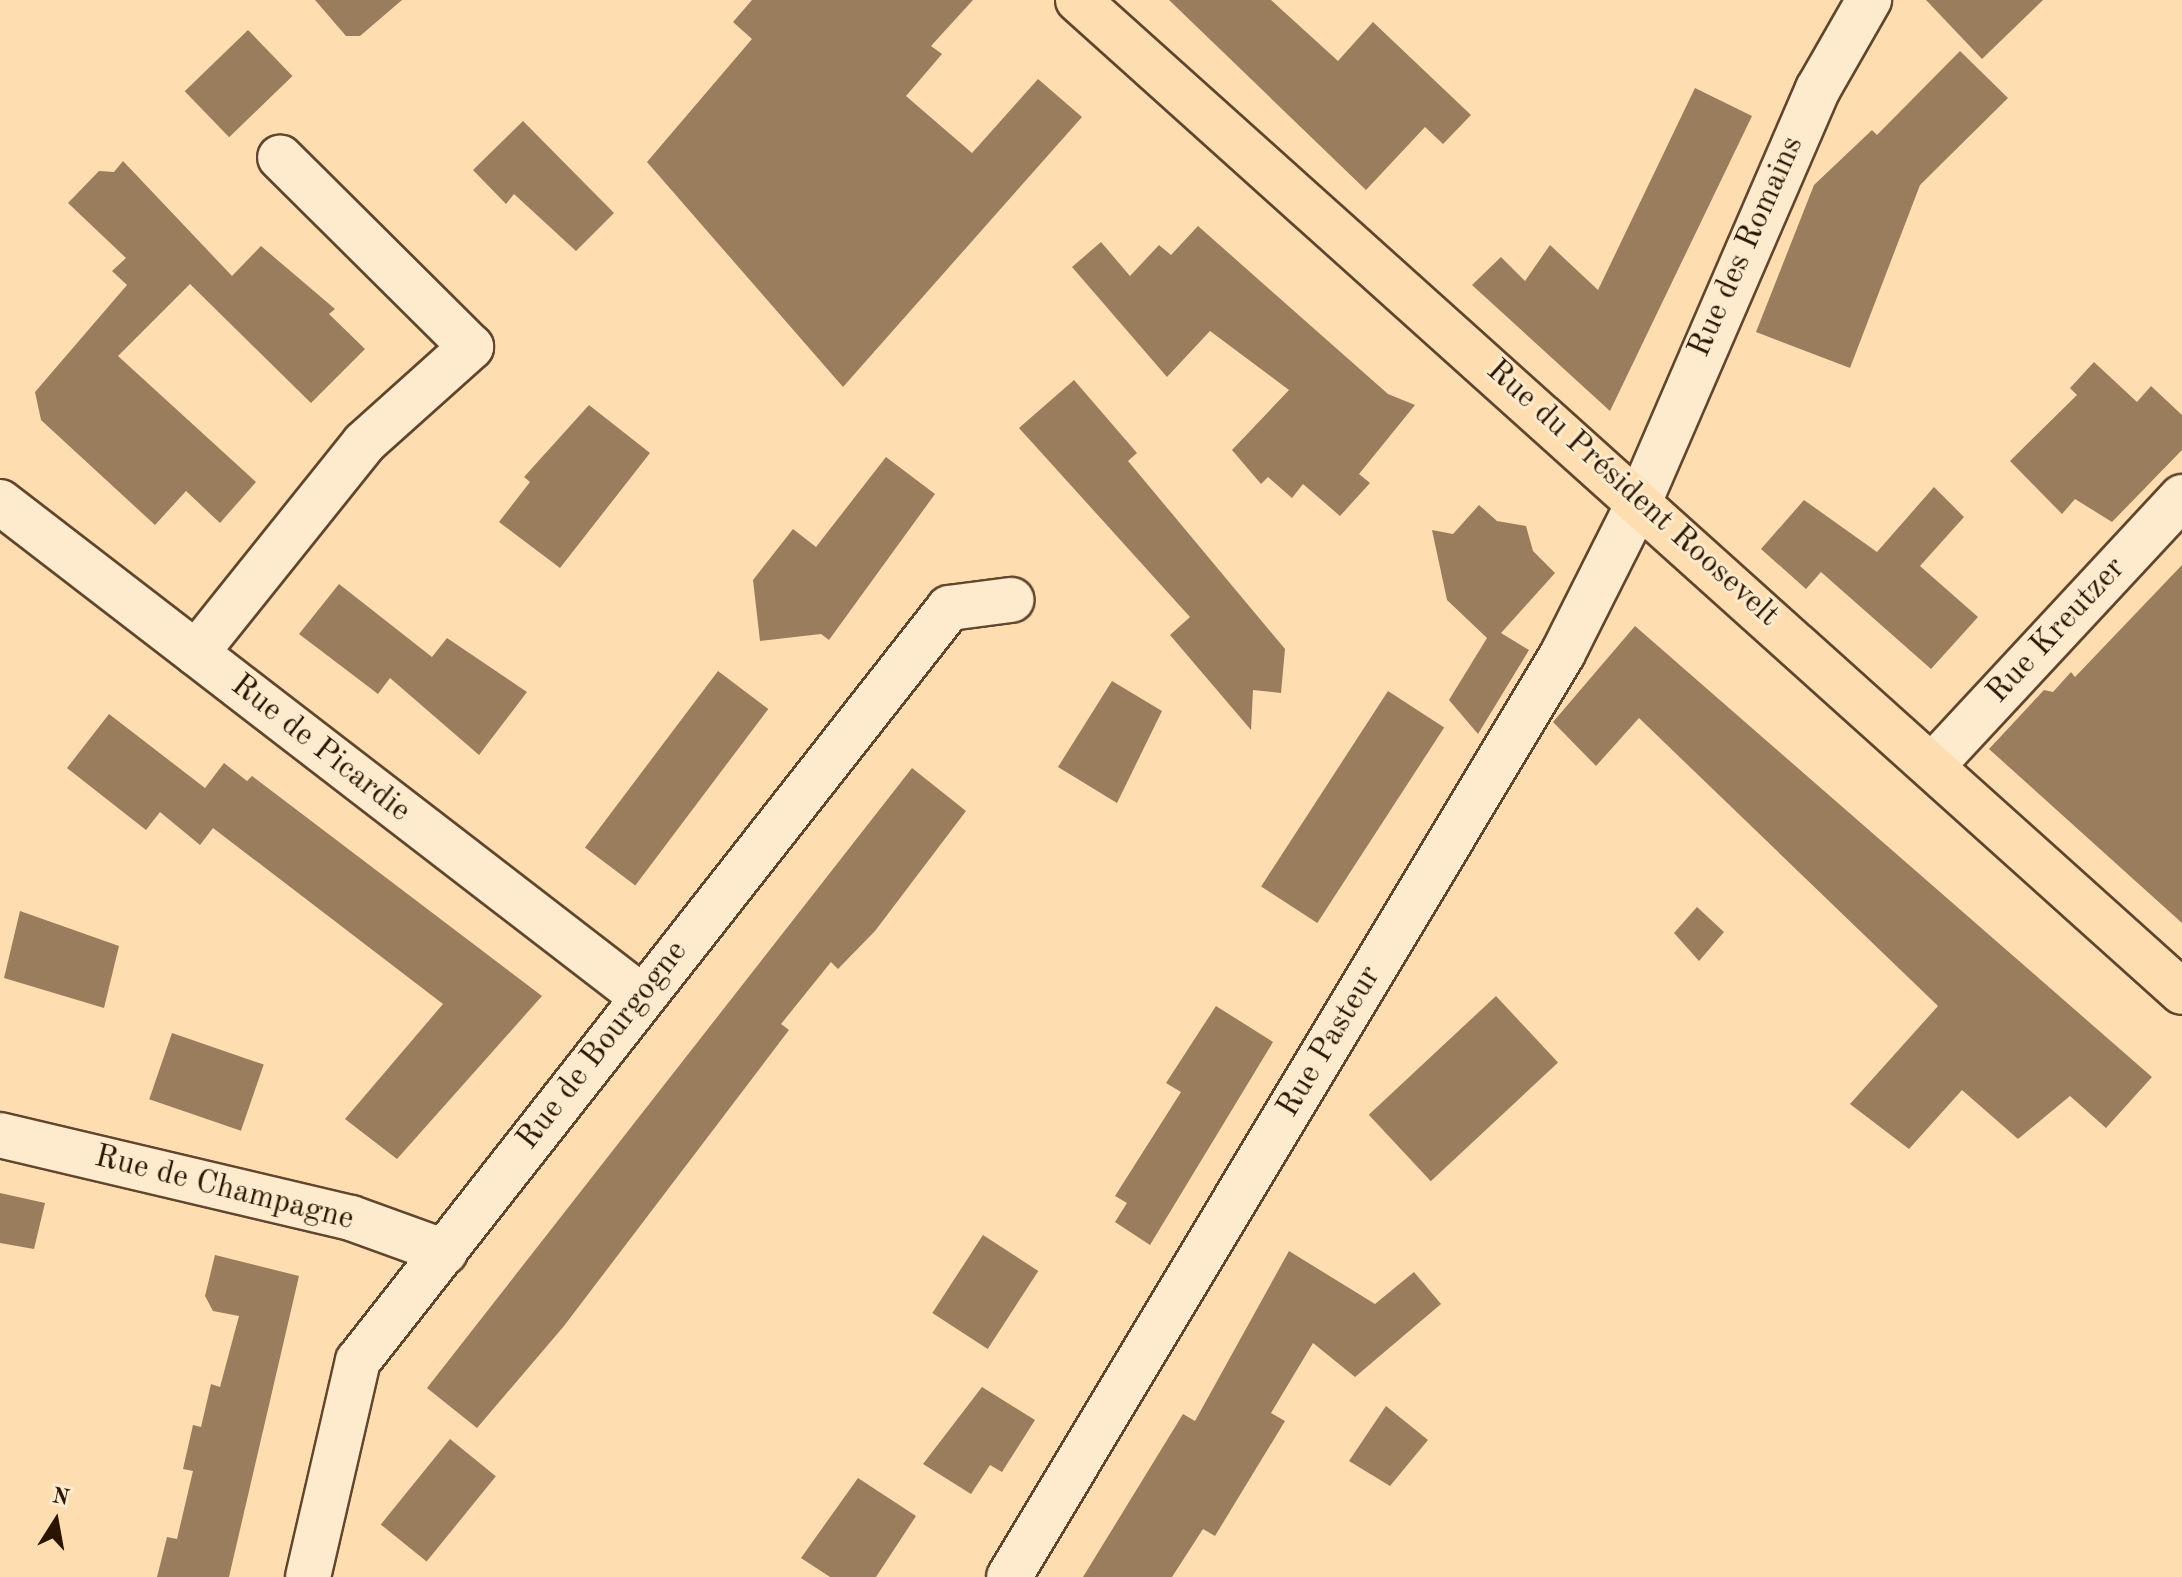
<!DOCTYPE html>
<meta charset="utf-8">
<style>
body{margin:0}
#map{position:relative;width:2182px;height:1577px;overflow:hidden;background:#fedeb1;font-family:"Old Standard TT",serif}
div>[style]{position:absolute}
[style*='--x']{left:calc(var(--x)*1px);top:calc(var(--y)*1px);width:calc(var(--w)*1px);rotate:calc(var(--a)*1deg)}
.building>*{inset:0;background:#997d5d;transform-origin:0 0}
.roads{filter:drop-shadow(2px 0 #60462e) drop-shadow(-2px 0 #60462e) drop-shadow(0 2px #60462e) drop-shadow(0 -2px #60462e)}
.minor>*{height:44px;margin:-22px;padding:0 22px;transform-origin:22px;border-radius:22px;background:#feeacc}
.major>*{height:44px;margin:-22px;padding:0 22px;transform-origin:22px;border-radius:22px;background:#fedeb1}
span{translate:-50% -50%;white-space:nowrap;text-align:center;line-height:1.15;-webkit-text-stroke:6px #feeacc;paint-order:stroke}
.street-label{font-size:32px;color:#2b1402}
.north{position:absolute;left:16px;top:1481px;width:80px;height:80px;-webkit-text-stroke:6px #feeacc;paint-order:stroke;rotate:11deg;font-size:22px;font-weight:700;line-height:32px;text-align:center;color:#2b1402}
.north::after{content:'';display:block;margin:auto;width:28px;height:36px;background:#2b1402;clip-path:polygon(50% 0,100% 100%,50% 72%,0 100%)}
</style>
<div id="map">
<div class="building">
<div style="clip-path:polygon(315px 0,402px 0,360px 36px,346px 36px)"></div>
<div style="clip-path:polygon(752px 0,973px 0,931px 46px,942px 54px,906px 96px,972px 153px,1038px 79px,1082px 117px,843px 387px,647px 162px,752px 39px,733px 22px)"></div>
<div style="clip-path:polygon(1169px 0,1271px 0,1338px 61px,1373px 22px,1471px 115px,1443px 144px,1425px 127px,1366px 190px)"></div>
<div style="clip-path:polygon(1926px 0,2043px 0,1982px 59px)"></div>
<div style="left:248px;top:30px;width:64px;height:88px;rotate:46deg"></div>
<div style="clip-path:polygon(1960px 51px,2008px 98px,1920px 185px,1850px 368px,1756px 332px,1814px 185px,1872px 130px,1877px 135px)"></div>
<div style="clip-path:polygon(1695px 88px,1752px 116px,1610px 411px,1472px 285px,1501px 257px,1525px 281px,1550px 245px,1598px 290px)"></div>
<div style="clip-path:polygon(523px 121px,614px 213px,576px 251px,514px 194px,506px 204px,473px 170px)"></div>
<div style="clip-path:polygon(123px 161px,232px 276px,261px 246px,335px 309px,329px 314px,365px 349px,311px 403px,190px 284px,118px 356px,256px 482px,220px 523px,186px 491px,155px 525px,41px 420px,35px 392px,127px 285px,112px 271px,126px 258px,68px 203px,99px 171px,114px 172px)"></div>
<div style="clip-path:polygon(1198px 226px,1388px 394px,1415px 405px,1359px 474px,1370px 483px,1340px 516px,1303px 484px,1292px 498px,1268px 477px,1261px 484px,1232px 450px,1289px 390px,1210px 331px,1167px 377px,1072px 267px,1101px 242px,1130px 276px,1159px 245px,1171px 255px)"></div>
<div style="clip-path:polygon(2094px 362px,2137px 402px,2151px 386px,2182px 415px,2182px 450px,2112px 522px,2075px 499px,2062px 514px,2010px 461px,2077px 395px,2070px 388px)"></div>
<div style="clip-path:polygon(1074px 380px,1137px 453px,1128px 461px,1285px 649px,1281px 693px,1253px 690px,1251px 730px,1170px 635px,1190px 617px,1019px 428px)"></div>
<div style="clip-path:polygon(589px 405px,650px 453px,560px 568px,499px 522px,530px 482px,524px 477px)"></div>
<div style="clip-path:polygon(886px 457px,935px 494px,829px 640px,821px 634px,760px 641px,753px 580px,793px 529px,816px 547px)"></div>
<div style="clip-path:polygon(1934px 487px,1964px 517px,1920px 566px,1978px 617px,1931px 669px,1821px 572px,1806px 589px,1761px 549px,1804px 500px,1877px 552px)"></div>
<div style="clip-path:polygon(1479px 505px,1497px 521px,1526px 526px,1533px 551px,1555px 573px,1501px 633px,1529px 650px,1478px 734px,1449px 700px,1487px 638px,1447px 600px,1432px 530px,1453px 534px)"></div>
<div style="clip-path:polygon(2182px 565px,2182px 923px,1989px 749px,2044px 690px,2053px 692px,2071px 672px,2075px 677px)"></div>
<div style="clip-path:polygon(339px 584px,432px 657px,447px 638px,527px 692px,479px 755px,390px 678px,378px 694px,299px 634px)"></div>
<div style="clip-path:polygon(1635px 626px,2152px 1077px,2106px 1128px,2070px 1096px,2018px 1139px,1962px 1090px,1909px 1149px,1850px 1104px,1938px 1006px,1639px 718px,1596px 766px,1553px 722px)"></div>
<div style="left:718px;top:671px;width:63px;height:221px;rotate:37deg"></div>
<div style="clip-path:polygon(1112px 681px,1162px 711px,1117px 803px,1058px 767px)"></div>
<div style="left:1388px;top:691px;width:67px;height:233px;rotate:33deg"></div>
<div style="clip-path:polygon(109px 714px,205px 788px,224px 763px,247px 781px,252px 776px,542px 996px,397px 1159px,345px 1119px,443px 1004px,213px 828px,200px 845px,160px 812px,146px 830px,67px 768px)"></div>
<div style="clip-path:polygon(912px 768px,966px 811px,875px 931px,838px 969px,831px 962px,781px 1024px,789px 1030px,564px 1326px,477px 1428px,427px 1388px)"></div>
<div style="clip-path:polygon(1697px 907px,1724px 932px,1699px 961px,1674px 933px)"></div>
<div style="clip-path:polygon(20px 911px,119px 946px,104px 1008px,4px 978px)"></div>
<div style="left:1496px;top:996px;width:91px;height:174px;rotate:47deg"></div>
<div style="clip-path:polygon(1216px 1006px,1273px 1042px,1150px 1245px,1115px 1222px,1127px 1203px,1115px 1196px,1181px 1092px,1166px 1083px)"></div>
<div style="left:172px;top:1033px;width:97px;height:70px;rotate:19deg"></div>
<div style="clip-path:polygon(0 1193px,45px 1203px,34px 1249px,0 1243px)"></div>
<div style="left:983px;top:1235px;width:66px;height:93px;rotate:33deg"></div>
<div style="clip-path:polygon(1289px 1251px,1375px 1304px,1414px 1272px,1441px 1304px,1355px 1377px,1313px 1343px,1271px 1413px,1285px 1421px,1215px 1536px,1203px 1529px,1172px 1577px,1083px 1577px,1183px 1414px,1195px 1421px)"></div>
<div style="clip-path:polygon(215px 1255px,299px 1276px,229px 1577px,157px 1577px,167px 1537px,177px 1539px,193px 1471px,183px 1469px,193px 1425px,201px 1427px,211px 1384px,220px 1387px,239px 1316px,213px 1311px,205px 1296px)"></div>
<div style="clip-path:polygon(982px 1387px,1035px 1420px,1002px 1472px,990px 1465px,971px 1494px,923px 1464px)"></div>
<div style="clip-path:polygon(1386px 1406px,1428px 1440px,1390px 1486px,1349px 1461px)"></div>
<div style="left:450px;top:1439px;width:59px;height:110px;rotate:39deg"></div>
<div style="clip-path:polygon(858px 1478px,916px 1516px,876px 1577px,830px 1577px,801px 1558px)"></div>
</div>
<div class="roads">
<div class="minor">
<div style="--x:0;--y:502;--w:809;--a:37.62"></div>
<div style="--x:196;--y:653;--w:269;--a:-51.3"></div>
<div style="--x:364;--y:443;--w:144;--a:-41.9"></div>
<div style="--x:471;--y:347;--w:269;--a:-135.2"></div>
<div style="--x:1933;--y:765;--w:366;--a:-47.1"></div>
<div style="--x:0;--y:1135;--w:361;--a:13.3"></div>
<div style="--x:351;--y:1218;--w:100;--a:19.9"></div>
<div style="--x:308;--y:1577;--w:222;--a:-77"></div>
<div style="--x:358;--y:1361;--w:957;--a:-51.87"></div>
<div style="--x:949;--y:608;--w:63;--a:-7.4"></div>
<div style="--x:1009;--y:1577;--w:1077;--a:-59.05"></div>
<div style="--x:1563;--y:653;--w:171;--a:-63.3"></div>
<div style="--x:1640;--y:500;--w:448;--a:-66.6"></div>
<div style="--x:1818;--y:89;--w:103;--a:-60.2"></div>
</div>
<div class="major">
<div style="--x:1078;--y:0;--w:1484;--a:41.94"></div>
</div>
</div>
<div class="street-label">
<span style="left:1747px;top:247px;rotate:-66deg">Rue des Romains</span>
<span style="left:1632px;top:494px;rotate:42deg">Rue du Président Roosevelt</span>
<span style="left:2057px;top:631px;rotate:-47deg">Rue Kreutzer</span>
<span style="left:320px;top:749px;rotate:38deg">Rue de Picardie</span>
<span style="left:1330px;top:1042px;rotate:-59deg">Rue Pasteur</span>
<span style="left:603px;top:1046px;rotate:-52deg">Rue de Bourgogne</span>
<span style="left:224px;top:1189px;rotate:14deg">Rue de Champagne</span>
</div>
<div class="north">N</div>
</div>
